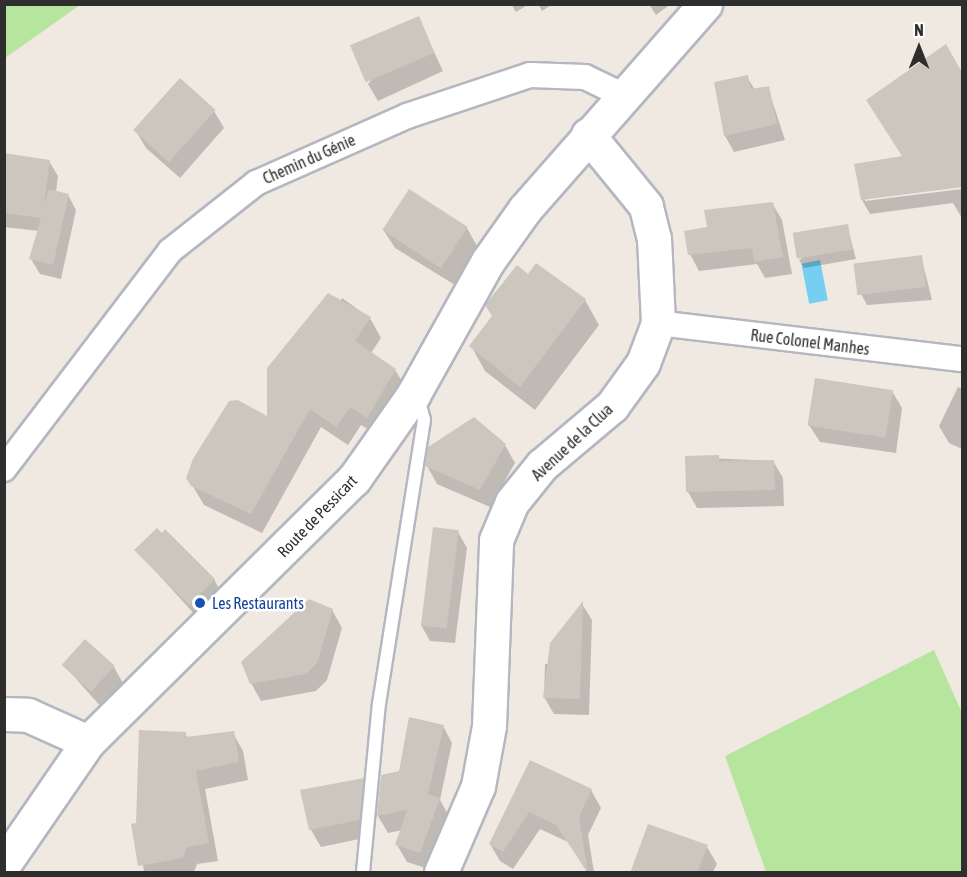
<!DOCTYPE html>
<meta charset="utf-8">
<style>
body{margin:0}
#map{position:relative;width:967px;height:877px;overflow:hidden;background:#efe9e1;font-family:"Asap Condensed",sans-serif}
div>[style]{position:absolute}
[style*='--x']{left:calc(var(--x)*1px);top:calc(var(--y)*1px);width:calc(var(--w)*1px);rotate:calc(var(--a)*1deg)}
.green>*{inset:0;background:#b6e59e}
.water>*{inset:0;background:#75cff0;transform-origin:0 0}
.shadow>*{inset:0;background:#0003}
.building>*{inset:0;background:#cbc7bf;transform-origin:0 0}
.roads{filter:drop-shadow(2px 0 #b4b7c1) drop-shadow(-2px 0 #b4b7c1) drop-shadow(0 2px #b4b7c1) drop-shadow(0 -2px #b4b7c1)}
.lane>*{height:12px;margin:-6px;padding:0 6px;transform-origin:6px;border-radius:6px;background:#fff}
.street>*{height:24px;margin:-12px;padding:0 12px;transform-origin:12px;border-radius:12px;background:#fff}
.secondary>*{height:33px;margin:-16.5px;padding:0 16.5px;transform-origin:16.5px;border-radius:16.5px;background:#fff}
.dots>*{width:16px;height:16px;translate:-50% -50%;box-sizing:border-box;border:3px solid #fff;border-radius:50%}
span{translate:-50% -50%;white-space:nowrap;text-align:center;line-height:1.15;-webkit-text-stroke:5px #fff;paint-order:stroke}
.street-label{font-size:16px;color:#2e2e2e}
.transit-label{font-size:16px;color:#164399}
.left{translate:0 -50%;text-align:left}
.frame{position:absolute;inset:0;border:6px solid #2e2e2e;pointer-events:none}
.north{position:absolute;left:889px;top:18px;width:60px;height:60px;-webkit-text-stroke:4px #fff;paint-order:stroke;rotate:0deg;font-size:16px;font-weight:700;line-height:24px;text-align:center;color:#2e2e2e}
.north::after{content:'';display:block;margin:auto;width:21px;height:27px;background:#2e2e2e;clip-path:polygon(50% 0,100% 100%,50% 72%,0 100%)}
</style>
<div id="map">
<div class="green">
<div style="clip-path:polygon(5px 4px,80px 4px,80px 5px,5px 58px)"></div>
<div style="clip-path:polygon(934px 650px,962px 713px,962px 872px,766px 872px,725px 756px)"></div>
</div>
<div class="water">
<div style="left:820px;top:260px;width:41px;height:19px;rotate:79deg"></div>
</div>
<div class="shadow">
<div style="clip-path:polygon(511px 4px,529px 4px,516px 12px)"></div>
<div style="clip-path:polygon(538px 4px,553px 4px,542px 11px)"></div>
<div style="clip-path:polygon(649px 4px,671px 4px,656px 15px)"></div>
<div style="clip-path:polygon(418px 18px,443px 71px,378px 101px,368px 84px)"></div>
<div style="clip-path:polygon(747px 77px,755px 90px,768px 88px,785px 140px,734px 152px,725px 136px,715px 83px)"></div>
<div style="clip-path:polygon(evenodd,962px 78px,962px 218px,953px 203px,870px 214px,862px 200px,904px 157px,962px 78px,962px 186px,962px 189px,865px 201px,865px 198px,962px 186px)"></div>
<div style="clip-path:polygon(214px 111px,224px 128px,180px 178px,146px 148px,136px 131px)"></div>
<div style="clip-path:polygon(4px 154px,49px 161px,58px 176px,56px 192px,68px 195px,76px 210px,61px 279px,40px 274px,31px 259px,39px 231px,4px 227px)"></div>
<div style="clip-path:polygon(772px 203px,782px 220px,792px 274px,765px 278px,757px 264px,699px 271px,690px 254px,709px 228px)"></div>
<div style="clip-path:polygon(847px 225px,856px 259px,804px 268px,799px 260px)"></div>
<div style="clip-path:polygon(467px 228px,477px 246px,455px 285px,395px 248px,384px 231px)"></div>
<div style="clip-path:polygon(921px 256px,932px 300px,867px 305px,860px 292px)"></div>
<div style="clip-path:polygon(528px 276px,585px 300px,599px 325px,535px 410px,485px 371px,471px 346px)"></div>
<div style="clip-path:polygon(342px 298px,370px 318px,381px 338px,371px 353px,395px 370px,407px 389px,379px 436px,361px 425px,348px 445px,321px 427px,262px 533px,204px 505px,188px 478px,268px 418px)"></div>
<div style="clip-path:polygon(958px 387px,962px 389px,962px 449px,949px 443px,939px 426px)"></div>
<div style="clip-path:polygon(892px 391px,902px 408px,896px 453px,820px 442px,809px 425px)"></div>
<div style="clip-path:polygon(505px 445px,515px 463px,490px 507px,437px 484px,427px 466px)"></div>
<div style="clip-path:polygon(687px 457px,773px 461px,783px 478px,784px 506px,697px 508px,688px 492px)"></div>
<div style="clip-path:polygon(458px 532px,467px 548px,455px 643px,430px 641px,421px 625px)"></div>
<div style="clip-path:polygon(136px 550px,214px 579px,221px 593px,197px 617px)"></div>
<div style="clip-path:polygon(582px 604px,592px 620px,589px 715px,554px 714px,544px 697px,545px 664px,550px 664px)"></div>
<div style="clip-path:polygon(332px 610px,342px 628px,327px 680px,316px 691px,261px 701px,251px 683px)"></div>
<div style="clip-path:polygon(63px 664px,114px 667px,124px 685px,102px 708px)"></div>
<div style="clip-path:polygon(443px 726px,452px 743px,440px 800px,449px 816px,429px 869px,407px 862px,397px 845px,402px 830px,388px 833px,378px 816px,382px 776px,400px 772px)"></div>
<div style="clip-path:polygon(185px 733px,188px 738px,233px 733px,243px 751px,248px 780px,205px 789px,218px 861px,197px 864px,194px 872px,144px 872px,138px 824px)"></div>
<div style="clip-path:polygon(531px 762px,591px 790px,601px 808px,588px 835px,594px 872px,587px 872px,568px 842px,540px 829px,513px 869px,500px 861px,490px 844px)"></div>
<div style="clip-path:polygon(363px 779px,373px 797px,369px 837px,321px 847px,311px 830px)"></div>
<div style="clip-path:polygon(707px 847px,717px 864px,713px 872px,673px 872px)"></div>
</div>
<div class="building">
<div style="left:419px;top:16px;width:40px;height:75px;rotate:67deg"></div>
<div style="clip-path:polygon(946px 44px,963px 74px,963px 187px,861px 200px,854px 164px,902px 156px,866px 100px)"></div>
<div style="clip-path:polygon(748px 75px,751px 89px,769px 86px,777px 124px,724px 136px,714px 82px)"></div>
<div style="left:180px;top:78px;width:48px;height:70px;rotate:42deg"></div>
<div style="clip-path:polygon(4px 153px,50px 160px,44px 205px,49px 189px,69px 194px,53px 265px,29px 259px,41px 218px,4px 213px)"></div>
<div style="left:409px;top:189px;width:70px;height:49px;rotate:33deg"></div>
<div style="clip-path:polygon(773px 202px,783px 257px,754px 262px,752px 248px,688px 255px,684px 231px,707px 227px,704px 210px)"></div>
<div style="left:848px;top:224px;width:26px;height:56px;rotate:81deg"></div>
<div style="left:922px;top:255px;width:32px;height:69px;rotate:83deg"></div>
<div style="clip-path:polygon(536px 263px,586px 299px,520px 387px,469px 346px,492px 316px,485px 305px,517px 265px,528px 274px)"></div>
<div style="clip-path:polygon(328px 293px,371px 317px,355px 341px,396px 369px,367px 418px,350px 407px,336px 427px,310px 409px,251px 514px,191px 486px,186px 478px,193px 459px,229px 401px,238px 400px,267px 416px,267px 368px)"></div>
<div style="left:815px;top:378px;width:79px;height:48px;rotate:9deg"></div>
<div style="clip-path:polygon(474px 417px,506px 444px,480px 490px,425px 466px,428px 447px)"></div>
<div style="clip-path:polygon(719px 455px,719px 461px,774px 460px,775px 490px,686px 492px,685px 456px)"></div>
<div style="left:433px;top:527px;width:26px;height:99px;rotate:7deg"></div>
<div style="clip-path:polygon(157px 528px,162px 533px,165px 529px,215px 579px,189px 605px,134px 550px)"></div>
<div style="clip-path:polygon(309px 599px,333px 609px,317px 663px,306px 674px,250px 684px,241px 662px)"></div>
<div style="clip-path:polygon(583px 601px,580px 699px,543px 698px,550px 643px)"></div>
<div style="left:85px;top:639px;width:40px;height:35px;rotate:42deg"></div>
<div style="clip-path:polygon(409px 717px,444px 725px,428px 794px,440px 798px,420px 853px,395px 845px,407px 810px,377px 816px,381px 775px,399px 771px)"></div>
<div style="clip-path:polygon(139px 730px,186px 732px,186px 737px,234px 731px,239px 762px,196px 771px,209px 843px,187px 847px,183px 858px,138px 866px,131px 824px,136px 823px)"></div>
<div style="clip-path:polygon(530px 760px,592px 789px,579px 817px,588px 873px,556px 825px,529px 812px,503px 852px,489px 844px)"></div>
<div style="clip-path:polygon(364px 778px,360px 820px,309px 830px,300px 790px)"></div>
<div style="clip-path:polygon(648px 824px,708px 845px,697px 873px,630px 873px)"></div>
</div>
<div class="roads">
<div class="lane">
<div style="--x:363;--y:872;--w:169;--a:-84.6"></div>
<div style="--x:379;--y:704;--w:288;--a:-81"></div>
<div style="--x:424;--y:420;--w:23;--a:-105"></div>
</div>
<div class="street">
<div style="--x:658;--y:323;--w:306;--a:6.8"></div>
<div style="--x:4;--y:469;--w:274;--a:-52.7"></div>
<div style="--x:170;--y:251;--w:110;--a:-38.3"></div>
<div style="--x:256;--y:183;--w:165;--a:-23.9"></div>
<div style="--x:407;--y:116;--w:130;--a:-18.4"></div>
<div style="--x:530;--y:75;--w:55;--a:2.1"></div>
<div style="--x:585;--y:77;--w:41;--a:25.9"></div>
</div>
<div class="secondary">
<div style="--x:4;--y:714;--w:24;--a:2"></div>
<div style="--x:28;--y:715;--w:66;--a:24.2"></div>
<div style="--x:4;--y:864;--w:148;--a:-55.5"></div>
<div style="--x:88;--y:742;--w:374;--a:-44.7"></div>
<div style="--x:354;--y:479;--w:103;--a:-54.9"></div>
<div style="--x:413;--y:395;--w:154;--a:-60.8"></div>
<div style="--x:488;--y:261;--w:64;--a:-54.6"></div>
<div style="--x:525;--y:209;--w:273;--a:-48.7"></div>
<div style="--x:441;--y:872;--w:94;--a:-66.7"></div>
<div style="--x:478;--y:786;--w:61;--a:-79.6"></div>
<div style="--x:489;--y:726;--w:186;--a:-87.8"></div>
<div style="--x:496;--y:540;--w:41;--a:-67.2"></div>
<div style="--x:512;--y:502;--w:48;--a:-51"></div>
<div style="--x:542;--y:465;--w:92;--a:-40.1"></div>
<div style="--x:612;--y:406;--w:53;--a:-54.2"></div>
<div style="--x:643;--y:363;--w:43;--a:-69.4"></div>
<div style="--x:658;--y:323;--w:84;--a:-92.7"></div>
<div style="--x:654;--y:239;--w:34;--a:-104"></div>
<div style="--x:646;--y:206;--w:92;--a:-129.2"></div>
</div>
</div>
<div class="dots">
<div style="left:200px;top:603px;background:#1a4fb4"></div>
</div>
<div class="street-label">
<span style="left:309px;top:159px;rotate:-24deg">Chemin du Génie</span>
<span style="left:810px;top:342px;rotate:7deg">Rue Colonel Manhes</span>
<span style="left:572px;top:442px;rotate:-43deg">Avenue de la Clua</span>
<span style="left:317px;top:516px;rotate:-46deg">Route de Pessicart</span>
</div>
<div class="transit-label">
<span class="left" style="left:212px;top:603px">Les Restaurants</span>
</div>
<div class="frame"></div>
<div class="north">N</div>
</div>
